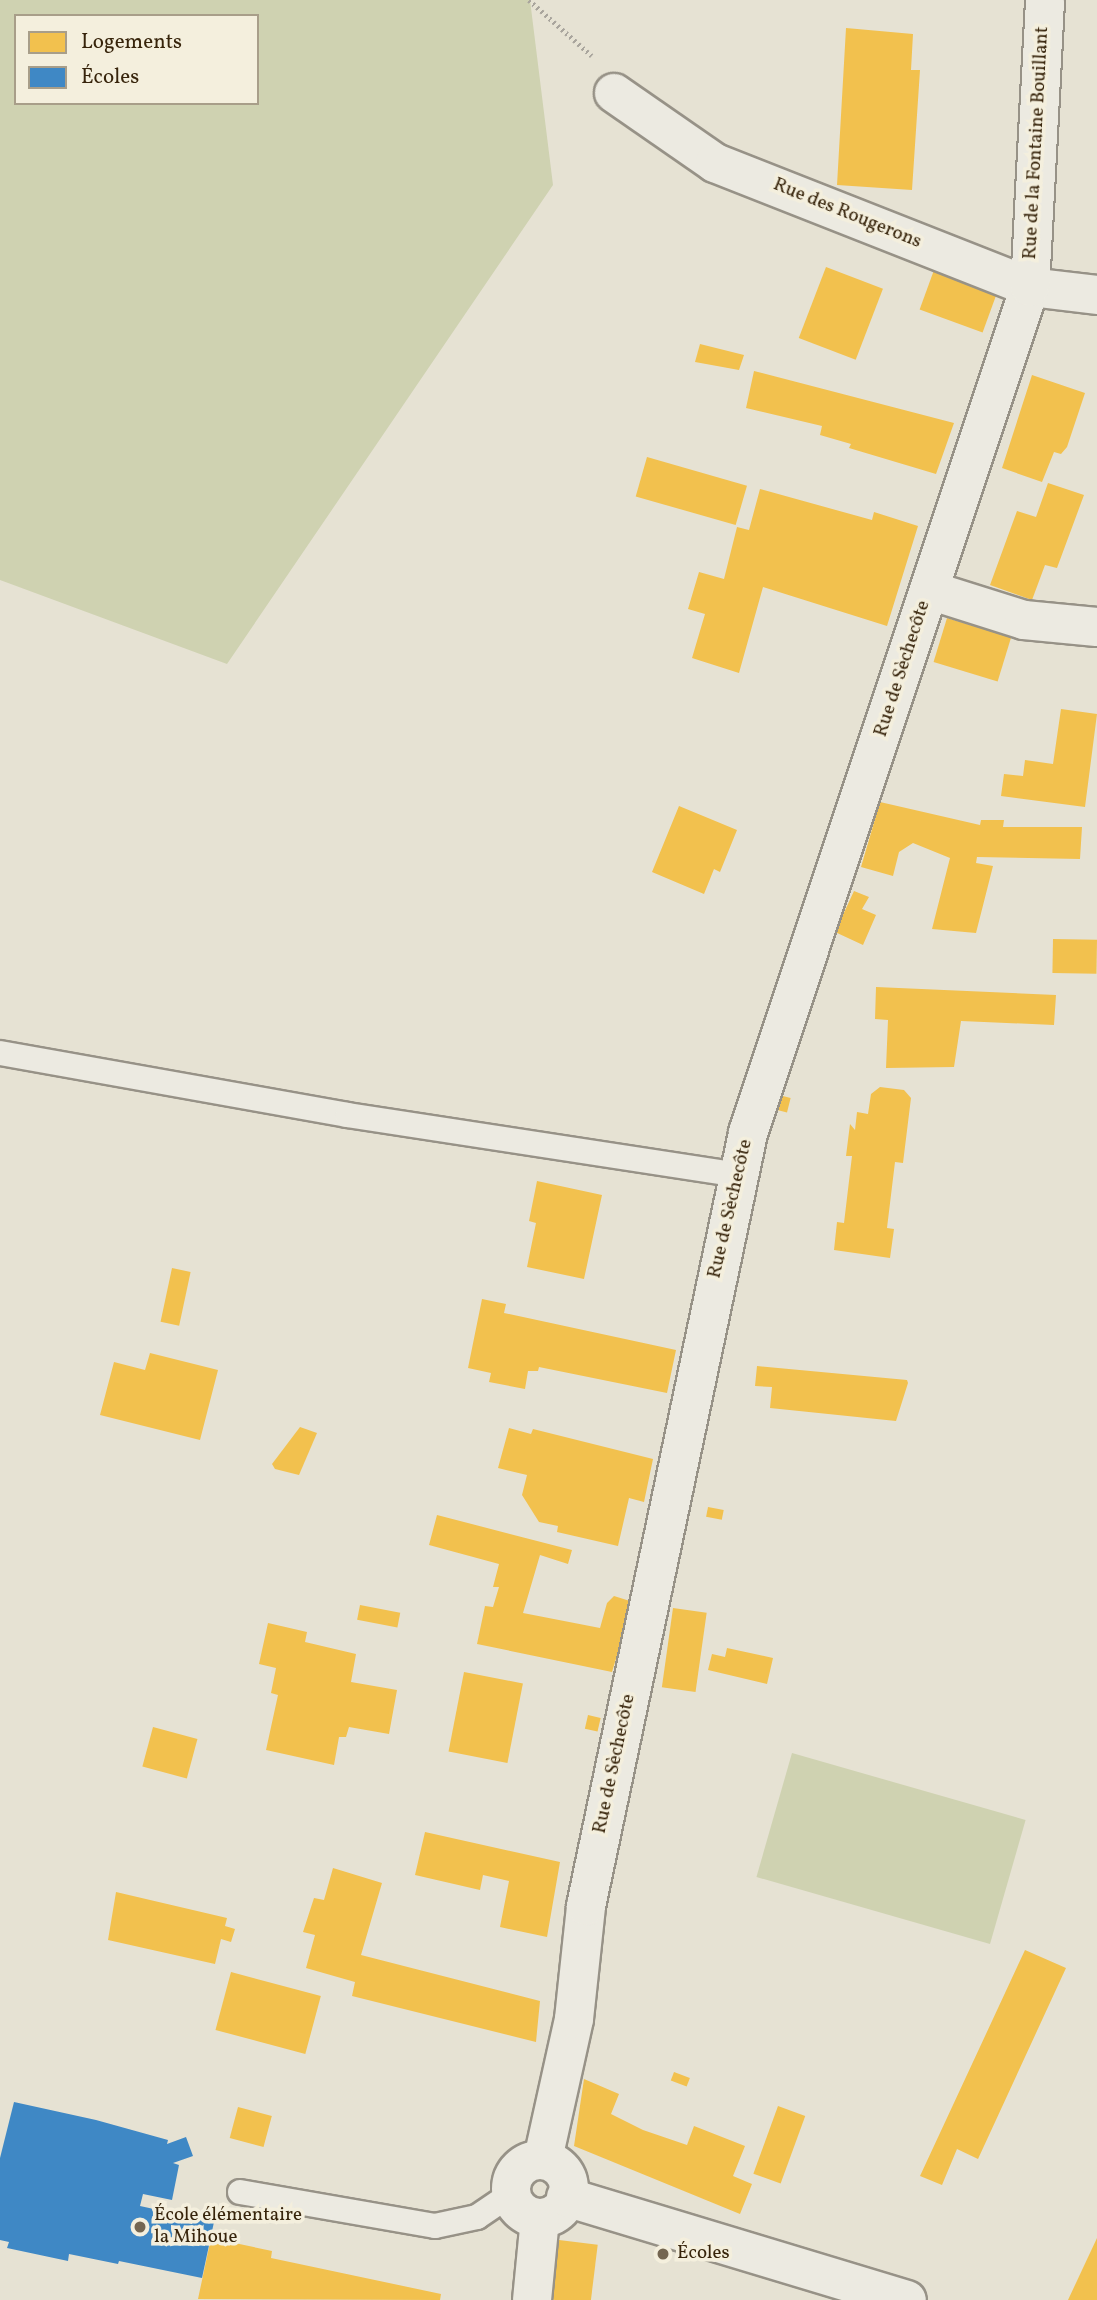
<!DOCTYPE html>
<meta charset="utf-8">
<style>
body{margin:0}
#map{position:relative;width:1097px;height:2300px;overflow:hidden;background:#e6e2d3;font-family:Vollkorn,serif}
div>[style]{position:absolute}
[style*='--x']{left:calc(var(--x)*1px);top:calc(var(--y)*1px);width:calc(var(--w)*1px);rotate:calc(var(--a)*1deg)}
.green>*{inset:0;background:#cfd2b1;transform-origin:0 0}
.homes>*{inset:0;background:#f2c14e;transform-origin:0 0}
.schools>*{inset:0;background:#3f88c5}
.path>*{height:4.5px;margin-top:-2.25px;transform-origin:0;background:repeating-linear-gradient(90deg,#a9a59d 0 2px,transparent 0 5.5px)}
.roads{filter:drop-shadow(2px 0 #979287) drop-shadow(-2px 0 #979287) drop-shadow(0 2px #979287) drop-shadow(0 -2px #979287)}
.lane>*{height:24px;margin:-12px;padding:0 12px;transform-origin:12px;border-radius:12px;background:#eceae1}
.street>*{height:38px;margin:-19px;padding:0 19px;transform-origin:19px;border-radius:19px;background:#eceae1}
.secondary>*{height:38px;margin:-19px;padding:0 19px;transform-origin:19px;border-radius:19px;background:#eceae1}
.secondary>.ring{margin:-19px;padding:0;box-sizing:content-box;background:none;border:38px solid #eceae1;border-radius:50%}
.dots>*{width:19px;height:19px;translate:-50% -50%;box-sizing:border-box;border:4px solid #f4efdd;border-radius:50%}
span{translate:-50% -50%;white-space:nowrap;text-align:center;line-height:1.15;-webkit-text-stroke:7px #f4efdd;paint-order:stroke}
.street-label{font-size:19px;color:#37240b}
.poi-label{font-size:19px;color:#37240b}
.left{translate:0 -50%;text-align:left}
.legend{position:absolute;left:14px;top:14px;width:245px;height:91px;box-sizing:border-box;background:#f4efdd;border:2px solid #a89e89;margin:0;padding:9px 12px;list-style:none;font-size:21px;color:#37240b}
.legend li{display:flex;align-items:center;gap:14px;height:35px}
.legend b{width:35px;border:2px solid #a89e89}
</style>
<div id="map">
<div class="green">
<div style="clip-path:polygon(evenodd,0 0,530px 0,553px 185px,227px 664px,0 580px,0 0,16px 16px,257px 16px,257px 103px,16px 103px,16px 16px)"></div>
<div style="left:792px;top:1753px;width:243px;height:129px;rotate:16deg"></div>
</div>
<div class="homes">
<div style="clip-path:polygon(846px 28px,913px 34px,911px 70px,920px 70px,912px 190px,837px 185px)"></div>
<div style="left:826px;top:267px;width:61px;height:76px;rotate:21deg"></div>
<div style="left:934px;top:270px;width:67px;height:42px;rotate:20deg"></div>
<div style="clip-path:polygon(700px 344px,744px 355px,739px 370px,695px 362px)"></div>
<div style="clip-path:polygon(754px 371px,954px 423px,936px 474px,849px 448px,851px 444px,820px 435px,822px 426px,746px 408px)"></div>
<div style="clip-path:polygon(1032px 375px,1085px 393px,1067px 447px,1061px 454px,1054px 452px,1042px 482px,1002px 468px)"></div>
<div style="left:647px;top:457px;width:104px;height:41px;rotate:16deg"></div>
<div style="clip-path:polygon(1048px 483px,1084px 495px,1057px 568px,1045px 565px,1032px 600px,990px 585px,1017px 511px,1036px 517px)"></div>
<div style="clip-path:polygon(760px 489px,872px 520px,874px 512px,918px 526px,887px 626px,763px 587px,739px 673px,692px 658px,705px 614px,688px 609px,699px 572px,724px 579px,737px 527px,749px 530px)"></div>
<div style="left:947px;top:618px;width:67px;height:46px;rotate:17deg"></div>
<div style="clip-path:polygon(1061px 709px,1097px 714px,1085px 807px,1001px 796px,1004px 774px,1023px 776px,1025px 760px,1053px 764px)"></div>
<div style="clip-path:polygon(880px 802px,980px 825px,981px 820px,1004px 820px,1003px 827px,1082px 827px,1080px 859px,977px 857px,976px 863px,993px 866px,976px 933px,932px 929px,950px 858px,913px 843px,899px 852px,893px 876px,861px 867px)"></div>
<div style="clip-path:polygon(679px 806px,737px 830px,720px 872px,714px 869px,704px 894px,652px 872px)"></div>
<div style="clip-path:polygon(854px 891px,869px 897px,862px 909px,876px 915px,863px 945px,835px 932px)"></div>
<div style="left:1053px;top:939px;width:44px;height:34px;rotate:1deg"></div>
<div style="clip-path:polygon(876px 987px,1056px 995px,1054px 1025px,961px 1021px,954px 1067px,886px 1068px,888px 1020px,875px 1019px)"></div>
<div style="clip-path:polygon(880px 1087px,904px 1090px,911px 1098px,903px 1163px,895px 1162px,887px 1228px,894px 1229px,890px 1258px,834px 1250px,837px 1222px,844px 1223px,852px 1156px,846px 1156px,850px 1124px,855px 1130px,857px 1112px,868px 1114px,871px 1094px)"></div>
<div style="left:779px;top:1095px;width:12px;height:15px;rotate:14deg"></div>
<div style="clip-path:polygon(537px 1181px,602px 1195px,584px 1279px,527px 1267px,536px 1223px,529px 1221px)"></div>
<div style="left:172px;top:1268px;width:19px;height:55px;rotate:12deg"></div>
<div style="clip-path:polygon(482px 1299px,506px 1304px,504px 1313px,676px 1350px,667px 1393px,539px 1367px,538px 1371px,528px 1371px,525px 1389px,489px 1382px,491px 1373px,468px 1368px)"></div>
<div style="clip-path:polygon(150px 1353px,218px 1370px,200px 1440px,100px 1415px,114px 1362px,145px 1370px)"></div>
<div style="clip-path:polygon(757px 1366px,907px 1380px,908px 1383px,896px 1421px,770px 1408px,772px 1387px,755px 1386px)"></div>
<div style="clip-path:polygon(300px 1427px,317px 1433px,299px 1475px,275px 1469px,272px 1464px)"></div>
<div style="clip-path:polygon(509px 1428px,531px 1434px,533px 1429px,653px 1459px,644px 1502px,629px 1498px,618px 1546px,557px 1532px,558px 1526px,539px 1522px,522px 1495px,527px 1475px,498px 1468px)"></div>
<div style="left:708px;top:1507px;width:16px;height:10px;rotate:11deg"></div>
<div style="clip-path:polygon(437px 1515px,572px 1550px,568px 1564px,540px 1555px,523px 1613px,600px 1628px,607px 1603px,614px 1596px,633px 1602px,612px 1672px,477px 1644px,485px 1606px,493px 1607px,499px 1587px,493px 1587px,499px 1564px,429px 1545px)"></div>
<div style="left:360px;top:1605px;width:41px;height:15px;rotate:11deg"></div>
<div style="left:673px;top:1608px;width:34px;height:80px;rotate:8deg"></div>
<div style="clip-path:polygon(268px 1623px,307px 1632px,305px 1642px,356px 1654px,351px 1682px,397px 1690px,389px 1734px,349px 1727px,346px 1737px,339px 1737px,334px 1765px,266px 1750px,278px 1695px,271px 1693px,276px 1668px,259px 1664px)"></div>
<div style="clip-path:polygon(727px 1648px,773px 1658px,767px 1684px,708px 1670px,712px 1654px,725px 1657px)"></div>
<div style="left:464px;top:1672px;width:60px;height:81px;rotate:11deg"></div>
<div style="left:588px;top:1715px;width:13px;height:14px;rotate:13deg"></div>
<div style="left:153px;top:1727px;width:46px;height:41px;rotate:15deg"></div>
<div style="clip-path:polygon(425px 1832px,560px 1862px,547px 1937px,500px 1927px,509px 1881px,483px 1875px,480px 1890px,415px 1875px)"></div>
<div style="clip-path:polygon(333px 1868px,382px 1883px,361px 1955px,540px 2001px,536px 2042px,352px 1996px,355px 1982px,306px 1968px,315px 1935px,303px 1932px,314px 1898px,324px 1900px)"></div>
<div style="clip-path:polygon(116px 1892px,227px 1918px,225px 1926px,235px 1929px,231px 1942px,221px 1939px,215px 1964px,108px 1940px)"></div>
<div style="clip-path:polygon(1025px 1950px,1066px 1968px,978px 2159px,957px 2149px,942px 2185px,920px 2176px)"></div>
<div style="left:231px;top:1972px;width:93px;height:60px;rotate:15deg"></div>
<div style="left:674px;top:2072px;width:17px;height:9px;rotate:21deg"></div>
<div style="clip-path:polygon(584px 2079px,619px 2094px,611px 2114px,643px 2130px,687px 2145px,694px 2126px,745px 2146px,733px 2176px,752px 2184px,740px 2214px,574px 2146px)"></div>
<div style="left:778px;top:2106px;width:29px;height:72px;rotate:20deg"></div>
<div style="left:238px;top:2107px;width:35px;height:32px;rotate:15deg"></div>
<div style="clip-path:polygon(211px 2238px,272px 2251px,271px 2258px,441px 2294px,440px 2300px,198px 2299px)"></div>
<div style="clip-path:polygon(1097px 2238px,1097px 2300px,1068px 2300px)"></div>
<div style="left:559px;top:2240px;width:39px;height:60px;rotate:7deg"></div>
</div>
<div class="schools">
<div style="clip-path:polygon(14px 2102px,96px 2120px,168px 2140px,167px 2144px,186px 2137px,193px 2156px,173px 2163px,179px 2165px,172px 2200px,143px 2194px,140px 2206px,214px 2222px,202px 2278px,119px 2261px,118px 2264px,69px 2254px,68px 2261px,7px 2248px,9px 2242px,0 2240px,0 2158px)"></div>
</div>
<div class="path">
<div style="--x:529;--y:0;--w:84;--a:41.6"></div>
</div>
<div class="roads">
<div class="lane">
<div style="--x:0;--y:1053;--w:352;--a:10.1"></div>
<div style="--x:347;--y:1115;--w:397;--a:8.7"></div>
<div style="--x:240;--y:2192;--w:198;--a:9.9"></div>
<div style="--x:435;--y:2226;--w:43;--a:-12.1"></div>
<div style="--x:477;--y:2217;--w:41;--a:-34.1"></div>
</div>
<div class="street">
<div style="--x:614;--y:93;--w:123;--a:34.7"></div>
<div style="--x:715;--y:163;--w:339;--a:21.5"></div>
<div style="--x:1030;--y:287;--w:67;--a:6.8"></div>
<div style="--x:929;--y:590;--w:100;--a:17.5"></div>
<div style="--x:1024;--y:620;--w:73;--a:5.5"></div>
<div style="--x:543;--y:2159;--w:143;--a:-77.5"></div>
<div style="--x:574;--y:2019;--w:114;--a:-83.9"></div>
<div style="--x:586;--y:1906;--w:790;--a:-78.16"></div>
<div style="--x:748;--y:1133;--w:892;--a:-71.57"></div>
<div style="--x:1030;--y:287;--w:287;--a:-87"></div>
</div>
<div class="secondary">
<div class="ring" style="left:511px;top:2160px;width:20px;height:20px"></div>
<div style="--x:566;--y:2197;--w:356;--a:16.8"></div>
<div style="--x:532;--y:2300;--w:81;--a:-84.4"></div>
</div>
</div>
<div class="dots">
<div style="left:140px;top:2227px;background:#746651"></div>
<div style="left:663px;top:2254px;background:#746651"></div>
</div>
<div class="street-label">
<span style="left:1037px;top:143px;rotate:-87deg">Rue de la Fontaine Bouillant</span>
<span style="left:847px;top:214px;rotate:22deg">Rue des Rougerons</span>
<span style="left:903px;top:669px;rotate:-72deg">Rue de Sèchecôte</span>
<span style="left:731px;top:1209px;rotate:-77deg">Rue de Sèchecôte</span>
<span style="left:615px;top:1764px;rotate:-78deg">Rue de Sèchecôte</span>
</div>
<div class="poi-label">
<span class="left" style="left:154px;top:2227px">École élémentaire<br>la Mihoue</span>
<span class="left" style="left:677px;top:2254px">Écoles</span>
</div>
<ul class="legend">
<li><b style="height:19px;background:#f2c14e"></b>Logements</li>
<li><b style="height:19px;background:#3f88c5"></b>Écoles</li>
</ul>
</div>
